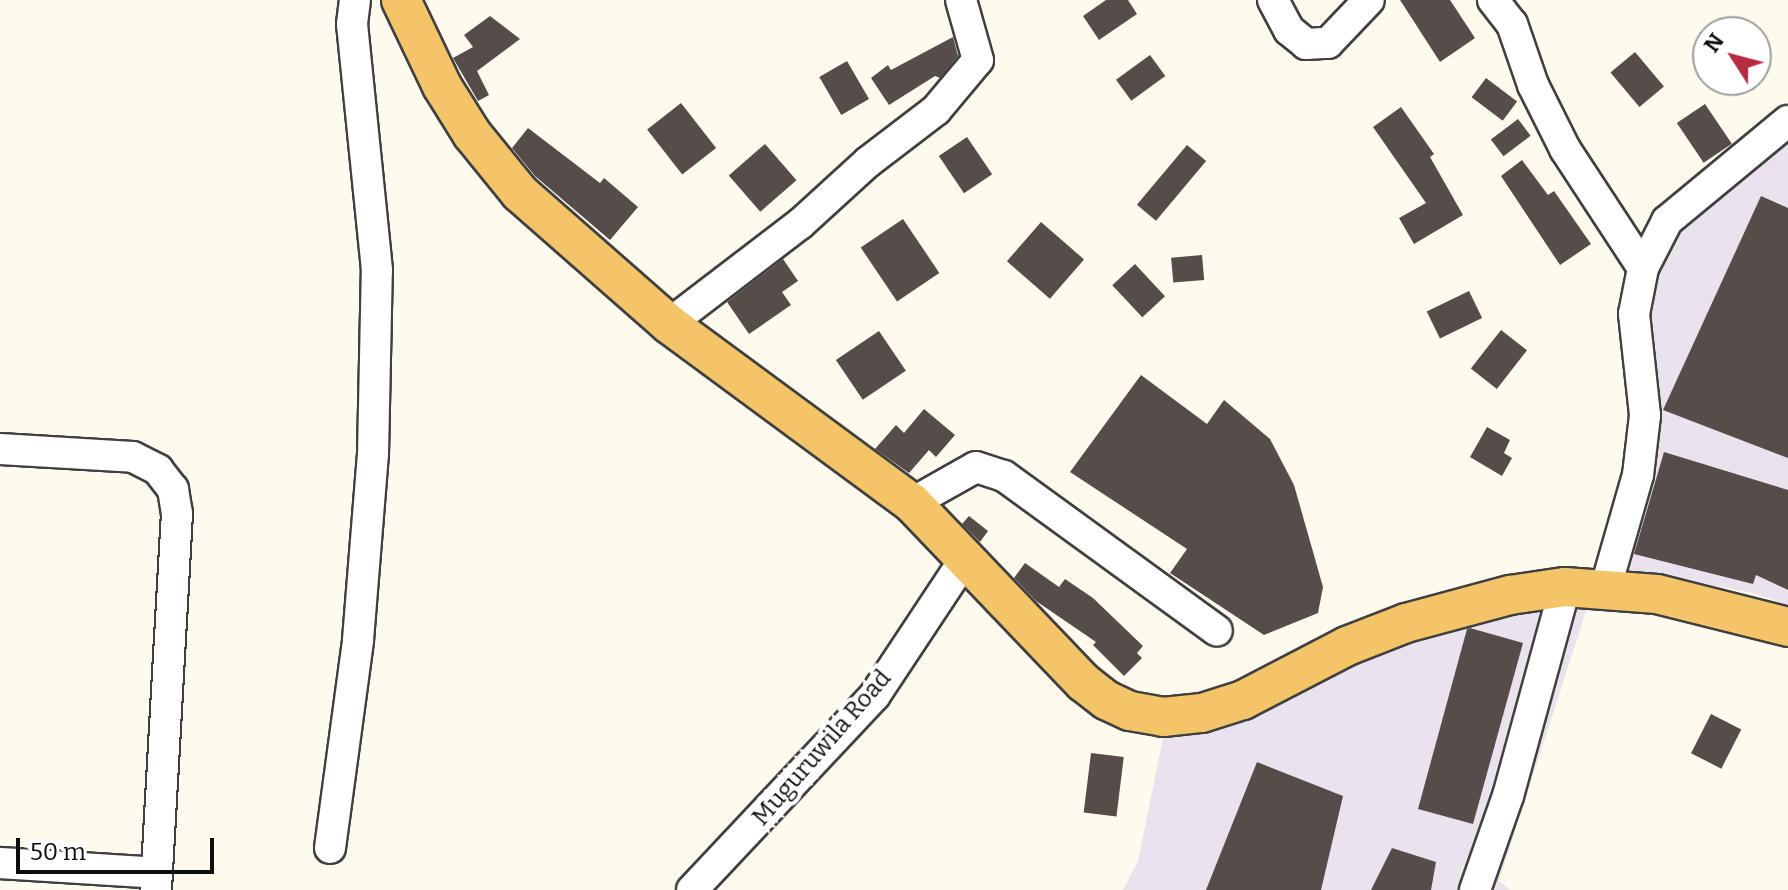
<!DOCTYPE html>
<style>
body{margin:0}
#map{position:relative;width:1788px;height:890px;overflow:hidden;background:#fefaee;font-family:Bitter,serif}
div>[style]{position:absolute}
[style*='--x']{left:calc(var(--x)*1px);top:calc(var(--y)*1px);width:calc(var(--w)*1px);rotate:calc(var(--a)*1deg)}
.industrial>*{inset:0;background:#eae2ec}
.building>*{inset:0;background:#564d4a;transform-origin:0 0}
.roads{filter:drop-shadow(2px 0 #404040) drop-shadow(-2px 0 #404040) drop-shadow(0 2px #404040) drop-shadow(0 -2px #404040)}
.minor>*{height:30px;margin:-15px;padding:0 15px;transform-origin:15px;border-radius:15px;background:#fff}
.major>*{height:38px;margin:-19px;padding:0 19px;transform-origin:19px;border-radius:19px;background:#f4c469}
span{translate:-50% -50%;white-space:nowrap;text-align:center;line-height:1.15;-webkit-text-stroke:8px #fff;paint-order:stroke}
.street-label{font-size:24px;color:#0d0d0d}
.north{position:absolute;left:1692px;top:16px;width:80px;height:80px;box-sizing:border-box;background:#fff;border:2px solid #9e9e9e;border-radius:50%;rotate:306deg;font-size:22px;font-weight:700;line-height:32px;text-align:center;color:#0d0d0d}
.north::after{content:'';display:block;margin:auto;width:28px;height:36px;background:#b82a3f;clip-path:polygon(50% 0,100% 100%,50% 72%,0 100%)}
.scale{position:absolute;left:16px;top:838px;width:198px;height:36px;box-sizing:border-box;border:4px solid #0d0d0d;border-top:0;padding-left:10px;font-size:24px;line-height:28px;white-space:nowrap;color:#0d0d0d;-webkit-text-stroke:6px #fff;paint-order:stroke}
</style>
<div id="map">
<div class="industrial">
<div style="clip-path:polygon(1788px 136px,1788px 605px,1753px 593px,1624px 569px,1644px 290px,1654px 251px)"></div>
<div style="clip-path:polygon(1589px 602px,1499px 881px,1510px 890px,1123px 890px,1138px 861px,1163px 738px,1421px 635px,1521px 605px)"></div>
</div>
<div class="building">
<div style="clip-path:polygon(1106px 0,1128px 0,1137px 14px,1099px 40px,1083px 16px)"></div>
<div style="clip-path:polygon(1400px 0,1450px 0,1475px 38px,1440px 62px)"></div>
<div style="clip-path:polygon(490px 16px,520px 39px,477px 71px,489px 95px,478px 101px,453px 58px,473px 47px,464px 35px)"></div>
<div style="clip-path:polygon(953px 37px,958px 56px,940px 78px,935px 76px,889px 105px,871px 78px,888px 65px,891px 70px)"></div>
<div style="left:1635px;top:52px;width:45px;height:32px;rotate:50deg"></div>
<div style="left:1150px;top:55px;width:26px;height:42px;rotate:54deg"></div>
<div style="left:847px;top:61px;width:44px;height:32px;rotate:60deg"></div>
<div style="left:1486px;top:78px;width:39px;height:24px;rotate:37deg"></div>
<div style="left:681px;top:103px;width:57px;height:43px;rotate:52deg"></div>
<div style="left:1705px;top:104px;width:48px;height:34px;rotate:56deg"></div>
<div style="clip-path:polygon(1401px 107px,1434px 154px,1430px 157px,1463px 215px,1414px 244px,1399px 218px,1426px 203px,1373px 127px)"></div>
<div style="left:1518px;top:119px;width:21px;height:34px;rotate:53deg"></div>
<div style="clip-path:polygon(528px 128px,600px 183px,604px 178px,638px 207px,610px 240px,535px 176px,512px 148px)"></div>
<div style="left:967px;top:137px;width:45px;height:34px;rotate:56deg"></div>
<div style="left:765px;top:144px;width:48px;height:48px;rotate:49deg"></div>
<div style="left:1187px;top:145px;width:25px;height:78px;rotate:40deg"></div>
<div style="clip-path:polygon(1522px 160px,1548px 195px,1554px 191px,1591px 244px,1560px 265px,1501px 176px)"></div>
<div style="clip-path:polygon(1761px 196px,1788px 208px,1788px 458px,1663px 410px)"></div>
<div style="left:903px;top:219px;width:65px;height:51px;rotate:56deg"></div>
<div style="left:1041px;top:222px;width:57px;height:52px;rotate:41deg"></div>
<div style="left:1202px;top:255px;width:25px;height:31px;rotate:85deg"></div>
<div style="clip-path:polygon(783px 259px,798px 281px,782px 292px,791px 305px,749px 334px,727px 302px)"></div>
<div style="left:1135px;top:264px;width:44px;height:31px;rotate:47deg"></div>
<div style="left:1469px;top:291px;width:30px;height:47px;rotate:64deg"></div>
<div style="left:1501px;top:330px;width:33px;height:49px;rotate:38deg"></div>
<div style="left:879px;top:331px;width:48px;height:52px;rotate:56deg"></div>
<div style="clip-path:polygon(1141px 375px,1207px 424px,1224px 400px,1270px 439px,1294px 485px,1323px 587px,1318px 613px,1264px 635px,1170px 573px,1187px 549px,1070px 472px)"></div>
<div style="clip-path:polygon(924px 409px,955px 435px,936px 457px,929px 450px,909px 473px,875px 449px,896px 425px,904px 433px)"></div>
<div style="clip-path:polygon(1487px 427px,1510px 440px,1504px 453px,1512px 458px,1502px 476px,1470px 457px)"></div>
<div style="clip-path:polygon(1664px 452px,1788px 490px,1788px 590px,1756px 575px,1753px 584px,1634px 554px)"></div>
<div style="clip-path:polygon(969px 516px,988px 531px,980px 542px,962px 524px)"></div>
<div style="clip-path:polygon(1025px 563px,1059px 587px,1065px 579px,1093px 598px,1143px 646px,1137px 653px,1142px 658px,1124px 676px,1093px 645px,1096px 642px,1036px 601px,1014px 578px)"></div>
<div style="clip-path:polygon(1470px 628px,1523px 643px,1473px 824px,1418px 809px,1467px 629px)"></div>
<div style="left:1711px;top:714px;width:34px;height:44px;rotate:27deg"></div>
<div style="left:1091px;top:753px;width:33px;height:60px;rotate:7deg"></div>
<div style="clip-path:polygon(1257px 762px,1343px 796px,1321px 890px,1206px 890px)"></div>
<div style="clip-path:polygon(1392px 848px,1436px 862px,1431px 890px,1371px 890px)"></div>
</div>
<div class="roads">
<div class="minor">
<div style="--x:1273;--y:0;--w:34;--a:62"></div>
<div style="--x:1289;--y:30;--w:22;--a:39"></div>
<div style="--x:1306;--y:44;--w:22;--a:-3"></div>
<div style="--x:1328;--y:43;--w:59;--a:-46.4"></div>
<div style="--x:1493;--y:0;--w:31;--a:52"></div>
<div style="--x:1512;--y:24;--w:65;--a:71"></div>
<div style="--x:1533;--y:85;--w:72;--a:63.4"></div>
<div style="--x:1565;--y:149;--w:142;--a:56.8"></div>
<div style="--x:669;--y:324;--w:165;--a:-37.4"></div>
<div style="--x:800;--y:224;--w:92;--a:-42.4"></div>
<div style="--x:868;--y:162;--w:86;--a:-37.4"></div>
<div style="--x:936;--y:110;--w:65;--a:-50"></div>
<div style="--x:978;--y:60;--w:62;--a:-105.8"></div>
<div style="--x:0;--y:449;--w:133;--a:3.4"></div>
<div style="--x:133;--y:457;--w:28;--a:27"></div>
<div style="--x:158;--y:470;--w:24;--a:52"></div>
<div style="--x:173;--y:489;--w:24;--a:81"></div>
<div style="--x:177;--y:513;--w:378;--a:93.2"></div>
<div style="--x:912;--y:503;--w:73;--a:-29.4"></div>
<div style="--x:976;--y:467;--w:29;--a:18"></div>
<div style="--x:1004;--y:476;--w:263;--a:36"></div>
<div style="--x:1605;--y:590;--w:120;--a:-74"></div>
<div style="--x:1638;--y:475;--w:60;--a:-83.3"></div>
<div style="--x:1645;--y:415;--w:102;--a:-96.2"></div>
<div style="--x:1634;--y:314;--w:47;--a:-78.9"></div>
<div style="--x:1643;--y:268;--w:53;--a:-62.9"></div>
<div style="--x:1667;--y:221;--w:157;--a:-39.6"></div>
<div style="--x:330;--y:848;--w:210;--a:-82.3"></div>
<div style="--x:358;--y:640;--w:187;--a:-85.4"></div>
<div style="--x:373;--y:454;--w:184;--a:-88.8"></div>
<div style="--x:377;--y:270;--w:247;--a:-95.8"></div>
<div style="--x:352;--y:24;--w:24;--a:-83"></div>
<div style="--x:0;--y:863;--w:157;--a:3.6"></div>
<div style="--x:692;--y:890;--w:267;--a:-46.8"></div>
<div style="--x:875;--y:695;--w:167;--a:-56.5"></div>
<div style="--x:1475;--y:890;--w:100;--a:-70.7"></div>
<div style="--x:1508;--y:796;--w:217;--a:-74.7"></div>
</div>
<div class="major">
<div style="--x:401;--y:0;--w:95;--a:64.5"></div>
<div style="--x:442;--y:86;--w:57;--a:58"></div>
<div style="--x:472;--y:134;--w:76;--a:50.9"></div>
<div style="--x:520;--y:193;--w:198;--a:41.3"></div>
<div style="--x:669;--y:324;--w:302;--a:36.4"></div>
<div style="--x:912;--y:503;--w:248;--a:46.3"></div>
<div style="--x:1083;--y:682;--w:29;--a:38"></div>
<div style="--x:1106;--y:700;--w:26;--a:25"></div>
<div style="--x:1130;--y:711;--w:34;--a:10"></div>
<div style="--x:1163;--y:717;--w:39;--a:-6"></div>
<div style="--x:1202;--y:713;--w:43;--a:-17.6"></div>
<div style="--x:1243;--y:700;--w:117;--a:-27.4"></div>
<div style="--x:1347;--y:646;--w:63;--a:-21.3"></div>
<div style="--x:1406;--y:623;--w:108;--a:-15.1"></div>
<div style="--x:1510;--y:595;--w:56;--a:-8.3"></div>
<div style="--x:1565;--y:587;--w:92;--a:4.4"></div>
<div style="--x:1657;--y:594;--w:135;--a:14.1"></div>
</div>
</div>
<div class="street-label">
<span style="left:822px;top:748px;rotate:-49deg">Muguruwila Road</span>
</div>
<div class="north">N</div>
<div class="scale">50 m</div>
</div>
